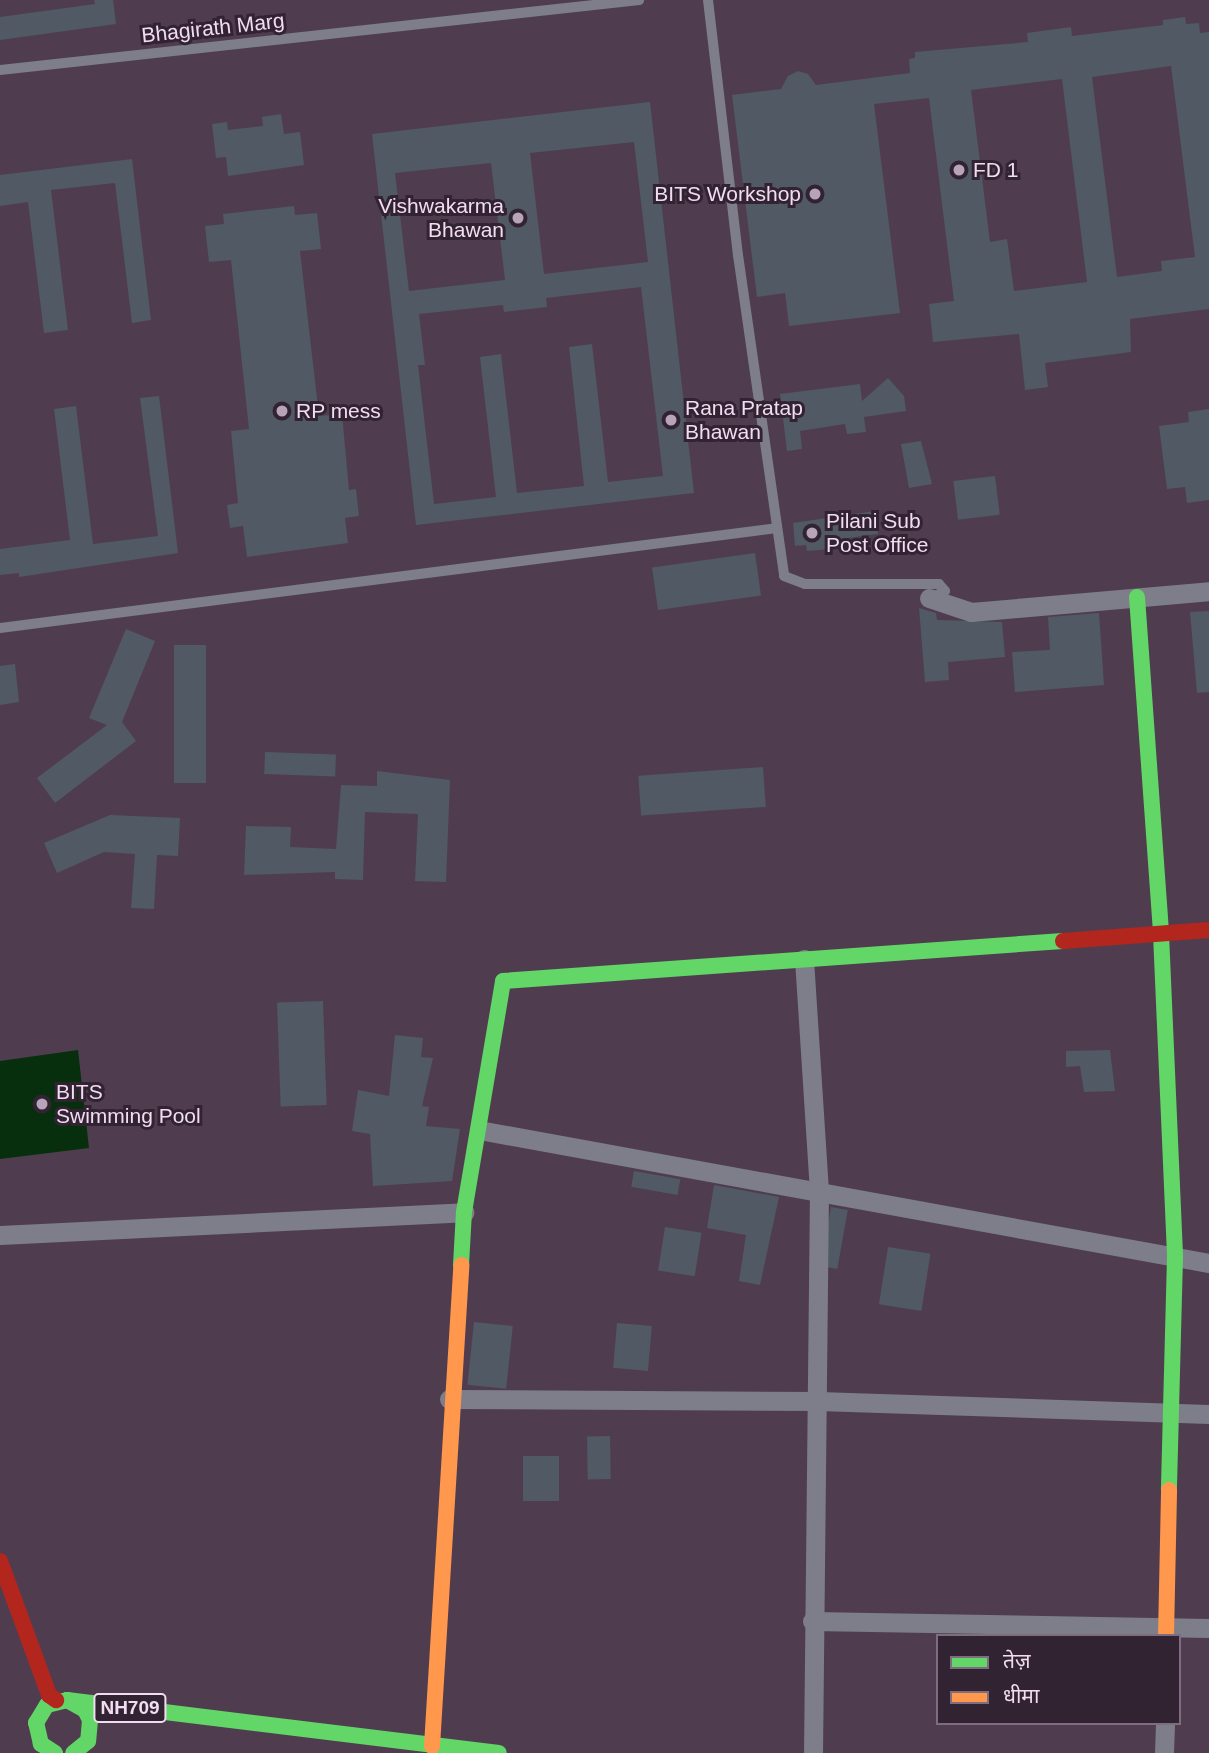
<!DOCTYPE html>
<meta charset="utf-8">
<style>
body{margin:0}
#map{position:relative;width:1209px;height:1753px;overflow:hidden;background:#4f3d4f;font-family:Arial,"Noto Sans Devanagari",sans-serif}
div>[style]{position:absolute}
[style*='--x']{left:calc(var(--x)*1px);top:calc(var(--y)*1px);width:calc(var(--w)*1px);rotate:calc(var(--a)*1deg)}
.water>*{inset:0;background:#072f0d}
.building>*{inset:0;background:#505964;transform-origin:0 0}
.lane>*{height:10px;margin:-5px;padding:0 5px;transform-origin:5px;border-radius:5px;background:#7d7e8a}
.street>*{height:19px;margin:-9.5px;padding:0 9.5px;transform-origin:9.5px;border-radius:9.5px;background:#7d7e8a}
.fast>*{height:16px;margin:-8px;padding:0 8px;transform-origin:8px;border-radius:8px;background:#63d668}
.slow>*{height:16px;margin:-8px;padding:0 8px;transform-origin:8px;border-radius:8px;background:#ff974d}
.jam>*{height:16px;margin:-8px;padding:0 8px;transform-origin:8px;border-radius:8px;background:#b3261e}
.dots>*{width:19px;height:19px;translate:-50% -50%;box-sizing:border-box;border:4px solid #322332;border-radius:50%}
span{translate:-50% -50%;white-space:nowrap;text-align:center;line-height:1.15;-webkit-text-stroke:6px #322332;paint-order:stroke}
.shield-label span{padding:2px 5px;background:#322332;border:2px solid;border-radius:5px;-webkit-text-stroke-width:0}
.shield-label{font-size:19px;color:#f1dcf1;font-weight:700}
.street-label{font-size:21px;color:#f1dcf1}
.poi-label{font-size:21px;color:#f1dcf1}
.left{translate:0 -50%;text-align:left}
.right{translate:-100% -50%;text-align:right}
.legend{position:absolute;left:936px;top:1634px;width:245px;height:91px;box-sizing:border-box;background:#322332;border:2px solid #7e6d7e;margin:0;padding:9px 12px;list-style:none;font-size:21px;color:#f1dcf1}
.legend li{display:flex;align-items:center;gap:14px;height:35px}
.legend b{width:35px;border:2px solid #7e6d7e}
</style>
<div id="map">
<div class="water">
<div style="clip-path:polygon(78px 1050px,89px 1148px,0 1159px,0 1061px)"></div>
</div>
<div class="building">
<div style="clip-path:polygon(94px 0,113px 0,116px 24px,0 40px,0 17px,95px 4px)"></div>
<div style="clip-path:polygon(evenodd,1185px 17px,1186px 24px,1199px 23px,1200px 33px,1209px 32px,1209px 309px,1130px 319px,1131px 352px,1045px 363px,1048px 387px,1025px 390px,1019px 334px,933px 342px,929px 304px,954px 301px,929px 98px,874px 104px,900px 313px,789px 326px,785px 293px,757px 297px,732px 95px,781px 89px,788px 76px,798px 71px,808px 74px,816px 85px,910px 73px,909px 59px,915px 58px,915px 52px,1028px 42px,1027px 33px,1071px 27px,1072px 36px,1163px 25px,1163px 20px,1185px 17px,1171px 66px,1195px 257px,1161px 261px,1162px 271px,1117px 277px,1092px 77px,1171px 66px,1185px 17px,1062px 79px,1087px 282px,1014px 291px,1007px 239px,990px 242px,971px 90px,1062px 79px)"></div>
<div style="clip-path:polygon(evenodd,650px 102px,694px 493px,416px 525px,372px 134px,650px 102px,634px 142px,648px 262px,544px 274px,530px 153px,634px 142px,650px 102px,491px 163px,505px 280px,409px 291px,395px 173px,491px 163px,650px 102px,641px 287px,663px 476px,608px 482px,592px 344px,569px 347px,584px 486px,517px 493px,501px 354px,480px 357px,496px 497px,434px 504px,418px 365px,425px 365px,419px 314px,503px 305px,504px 312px,547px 307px,546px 298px,641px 287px)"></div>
<div style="clip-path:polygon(281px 114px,284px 134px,300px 132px,304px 165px,228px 176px,226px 157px,216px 158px,212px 124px,227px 122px,228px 130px,263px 126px,262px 117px)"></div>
<div style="clip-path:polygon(132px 159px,151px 320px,132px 323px,115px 183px,51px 190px,68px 330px,44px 333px,28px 202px,0 206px,0 175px)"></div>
<div style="clip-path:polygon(294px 206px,295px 215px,317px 213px,321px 249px,300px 251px,319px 416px,342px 414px,349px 490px,356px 489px,359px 516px,345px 518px,348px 543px,247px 557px,243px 526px,230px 528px,227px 505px,238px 503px,231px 431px,249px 429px,231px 260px,209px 262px,205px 226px,224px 224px,223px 214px)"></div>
<div style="clip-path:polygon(888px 378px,904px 396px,906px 411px,864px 417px,866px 432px,847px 434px,845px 424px,800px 431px,802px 449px,787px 451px,780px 394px,860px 384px,862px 401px)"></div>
<div style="clip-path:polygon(159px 396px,178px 553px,19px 577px,19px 573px,0 575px,0 549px,70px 540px,54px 409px,76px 406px,93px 544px,158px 536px,140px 398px)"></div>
<div style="clip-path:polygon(1209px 409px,1209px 500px,1187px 503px,1185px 487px,1167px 489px,1159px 426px,1189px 422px,1188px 412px)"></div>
<div style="clip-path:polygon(921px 441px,932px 484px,909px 488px,901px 444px)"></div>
<div style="left:995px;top:476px;width:39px;height:42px;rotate:83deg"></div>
<div style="clip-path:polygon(875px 511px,878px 534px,832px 540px,831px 549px,807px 551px,806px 545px,795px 546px,793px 523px)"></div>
<div style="left:755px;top:553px;width:43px;height:104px;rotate:82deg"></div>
<div style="clip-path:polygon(919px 608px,936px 613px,937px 620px,1002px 622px,1005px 657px,948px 662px,949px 680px,925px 682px)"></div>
<div style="clip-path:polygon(1209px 611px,1209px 692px,1197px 693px,1190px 612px)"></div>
<div style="clip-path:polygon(1099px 613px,1104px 685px,1015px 692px,1012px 652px,1050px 650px,1048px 617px)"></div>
<div style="clip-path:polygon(126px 629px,155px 641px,122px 722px,136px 741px,55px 803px,37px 778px,107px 725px,89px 718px)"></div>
<div style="left:174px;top:645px;width:32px;height:138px"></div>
<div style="clip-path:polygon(15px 664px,19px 702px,0 705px,0 666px)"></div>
<div style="left:265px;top:752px;width:71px;height:22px;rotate:2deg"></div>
<div style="left:763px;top:767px;width:40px;height:125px;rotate:86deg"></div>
<div style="clip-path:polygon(377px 771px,450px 780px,446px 882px,415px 881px,418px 814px,365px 812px,363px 880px,335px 879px,335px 872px,244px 875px,246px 826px,291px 827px,290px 847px,336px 849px,341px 785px,377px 786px)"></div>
<div style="clip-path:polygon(110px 815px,180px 818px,178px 856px,157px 855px,154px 909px,131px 908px,135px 854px,104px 852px,57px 873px,44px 843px)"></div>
<div style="left:323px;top:1001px;width:104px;height:46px;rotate:88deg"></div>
<div style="clip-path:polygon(395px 1035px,423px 1038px,421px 1057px,433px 1058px,422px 1106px,429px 1107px,426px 1126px,460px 1129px,452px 1181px,373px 1186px,370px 1134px,352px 1131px,358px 1090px,389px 1096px)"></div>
<div style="clip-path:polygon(1110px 1050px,1115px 1091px,1084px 1092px,1080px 1066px,1066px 1067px,1066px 1051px)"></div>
<div style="left:634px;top:1171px;width:47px;height:16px;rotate:10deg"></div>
<div style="clip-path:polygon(714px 1185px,779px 1197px,760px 1285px,739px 1281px,746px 1235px,707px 1228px)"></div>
<div style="left:831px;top:1207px;width:17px;height:60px;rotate:10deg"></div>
<div style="left:665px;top:1227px;width:37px;height:44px;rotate:9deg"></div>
<div style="left:888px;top:1247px;width:43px;height:58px;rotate:9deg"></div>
<div style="left:474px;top:1322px;width:39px;height:63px;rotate:6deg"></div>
<div style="left:617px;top:1323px;width:35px;height:45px;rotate:5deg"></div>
<div style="left:610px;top:1436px;width:43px;height:23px;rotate:89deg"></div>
<div style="left:523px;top:1456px;width:36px;height:45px"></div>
</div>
<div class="lane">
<div style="--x:708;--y:0;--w:257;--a:83.3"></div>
<div style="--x:738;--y:255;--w:324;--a:81.8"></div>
<div style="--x:784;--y:576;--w:22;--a:21"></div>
<div style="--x:805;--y:584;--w:134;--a:0"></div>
<div style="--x:939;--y:584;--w:9;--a:49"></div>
<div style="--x:945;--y:591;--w:13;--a:153"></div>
<div style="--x:0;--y:70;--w:643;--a:-6.25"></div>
<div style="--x:0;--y:628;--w:783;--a:-7.33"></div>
</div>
<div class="street">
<div style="--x:929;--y:598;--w:44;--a:18.4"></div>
<div style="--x:971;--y:612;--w:239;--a:-5"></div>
<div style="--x:804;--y:959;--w:232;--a:86.3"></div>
<div style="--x:819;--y:1191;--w:562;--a:90.61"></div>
<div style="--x:479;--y:1130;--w:742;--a:10.33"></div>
<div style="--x:0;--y:1235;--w:465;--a:-2.8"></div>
<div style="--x:449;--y:1399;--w:369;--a:0.3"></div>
<div style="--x:818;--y:1401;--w:391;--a:1.9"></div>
<div style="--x:812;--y:1621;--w:397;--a:1"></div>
<div style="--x:1164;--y:1753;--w:30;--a:-88"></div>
</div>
<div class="fast">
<div style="--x:1137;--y:597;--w:338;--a:85.9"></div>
<div style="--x:1161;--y:934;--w:323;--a:87.5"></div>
<div style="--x:1175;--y:1257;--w:233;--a:91.5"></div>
<div style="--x:461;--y:1265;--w:53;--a:-86.8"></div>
<div style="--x:464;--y:1212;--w:234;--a:-80.4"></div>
<div style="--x:503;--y:981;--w:561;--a:-4.09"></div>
<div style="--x:67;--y:1700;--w:435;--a:7"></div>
<div style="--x:55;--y:1753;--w:17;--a:-147"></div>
<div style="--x:41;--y:1744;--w:22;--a:-103"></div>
<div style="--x:36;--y:1723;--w:21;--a:-59"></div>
<div style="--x:47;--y:1705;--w:21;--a:-14"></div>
<div style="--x:67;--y:1700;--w:21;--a:29"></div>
<div style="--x:85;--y:1710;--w:11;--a:63"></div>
<div style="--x:90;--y:1720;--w:21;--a:95"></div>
<div style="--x:88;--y:1741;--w:19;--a:141"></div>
</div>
<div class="slow">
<div style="--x:1166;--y:1636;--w:146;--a:-88.8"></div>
<div style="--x:432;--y:1746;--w:482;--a:-86.5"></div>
</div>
<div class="jam">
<div style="--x:1063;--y:941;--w:146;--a:-4.3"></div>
<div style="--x:0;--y:1561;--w:143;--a:69.9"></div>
<div style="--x:49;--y:1695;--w:9;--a:36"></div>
</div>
<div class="dots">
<div style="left:959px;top:170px;background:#b8a4b8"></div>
<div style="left:815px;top:194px;background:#b8a4b8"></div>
<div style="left:518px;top:218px;background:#b8a4b8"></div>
<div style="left:282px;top:411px;background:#b8a4b8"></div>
<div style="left:671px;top:420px;background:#b8a4b8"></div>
<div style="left:812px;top:533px;background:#b8a4b8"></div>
<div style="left:42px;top:1104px;background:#b8a4b8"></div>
</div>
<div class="shield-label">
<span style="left:130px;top:1708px">NH709</span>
</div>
<div class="street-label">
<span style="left:213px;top:28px;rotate:-6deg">Bhagirath Marg</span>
</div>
<div class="poi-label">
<span class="left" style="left:973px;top:170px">FD 1</span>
<span class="right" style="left:801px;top:194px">BITS Workshop</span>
<span class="right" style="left:504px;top:218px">Vishwakarma<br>Bhawan</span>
<span class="left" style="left:685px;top:420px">Rana Pratap<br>Bhawan</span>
<span class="left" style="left:296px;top:411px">RP mess</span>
<span class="left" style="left:826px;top:533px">Pilani Sub<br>Post Office</span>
<span class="left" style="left:56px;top:1104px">BITS<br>Swimming Pool</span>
</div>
<ul class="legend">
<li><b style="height:9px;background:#63d668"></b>तेज़</li>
<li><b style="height:9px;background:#ff974d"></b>धीमा</li>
</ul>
</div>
